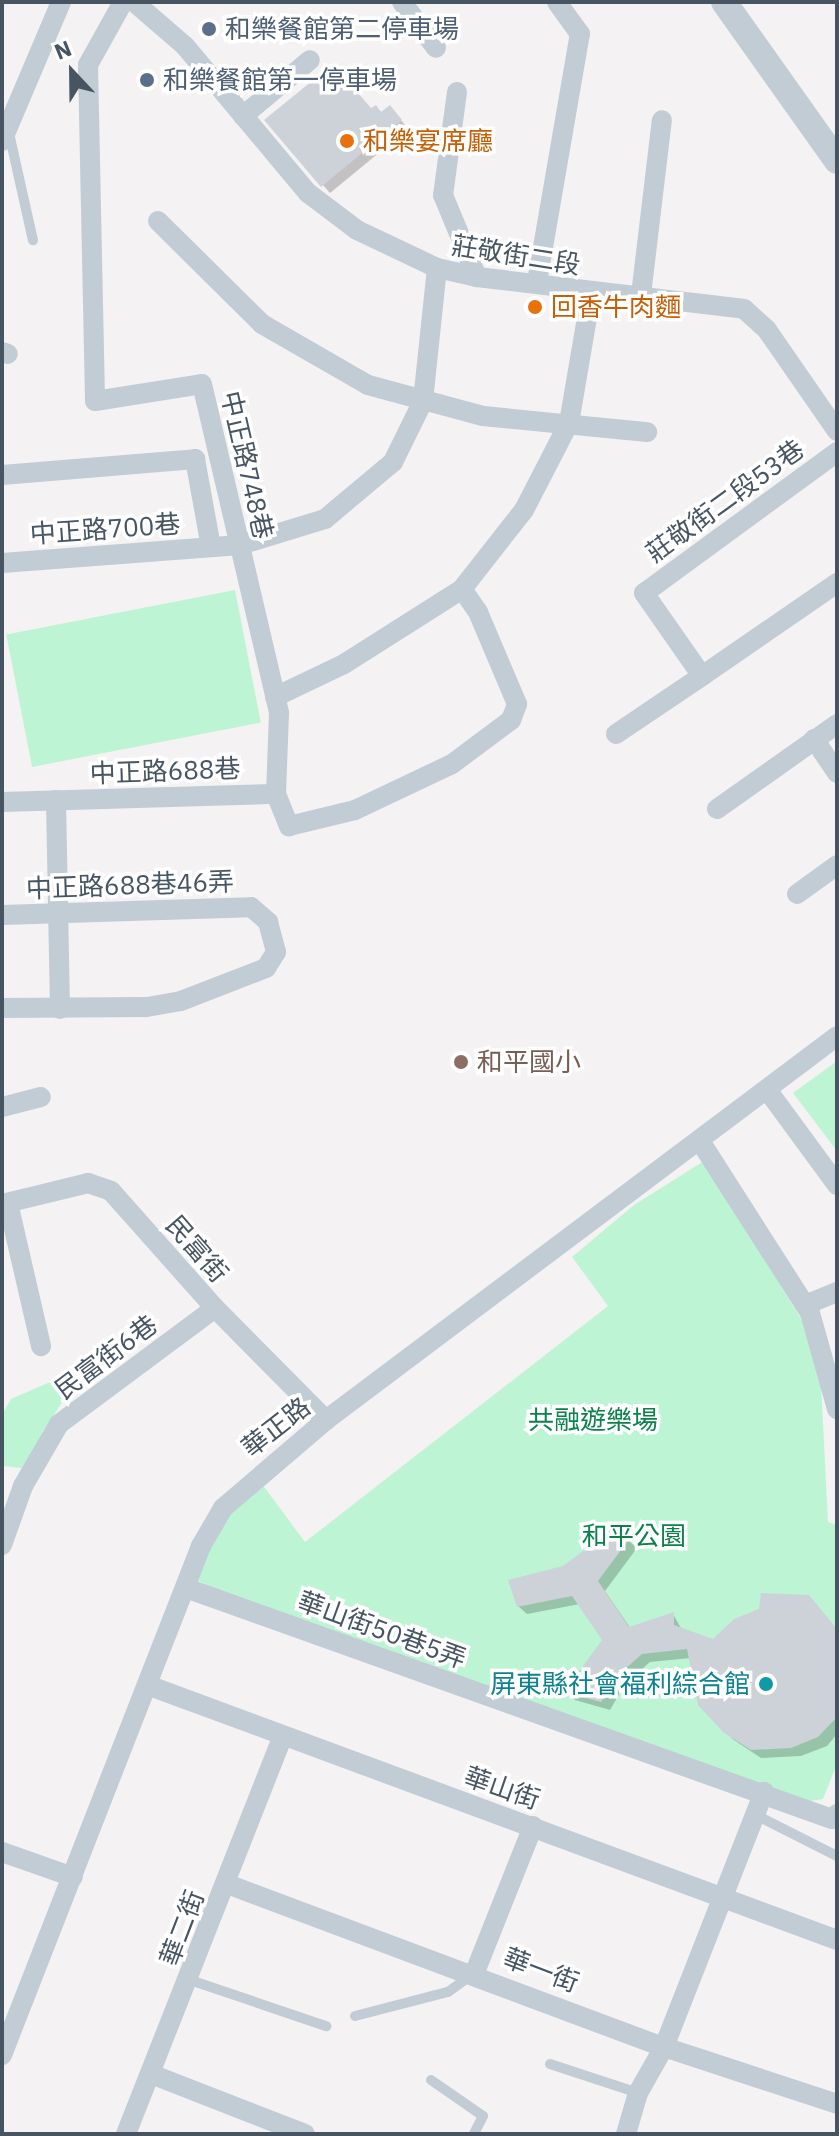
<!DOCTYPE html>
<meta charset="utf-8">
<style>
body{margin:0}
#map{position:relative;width:839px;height:2136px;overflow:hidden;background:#f4f2f2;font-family:"IBM Plex Sans","Noto Sans TC",sans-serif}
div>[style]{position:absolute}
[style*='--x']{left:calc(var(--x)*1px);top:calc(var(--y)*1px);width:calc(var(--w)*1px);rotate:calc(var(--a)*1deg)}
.green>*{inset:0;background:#bdf5d4;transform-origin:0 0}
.shadow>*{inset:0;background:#0003}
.building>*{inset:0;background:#cdd1d8}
.service>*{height:10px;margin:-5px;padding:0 5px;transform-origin:5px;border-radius:5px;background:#c1ccd5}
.minor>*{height:20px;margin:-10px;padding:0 10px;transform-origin:10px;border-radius:10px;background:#c1ccd5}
.tertiary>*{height:26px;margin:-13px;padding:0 13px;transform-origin:13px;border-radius:13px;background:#c1ccd5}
.dots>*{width:22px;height:22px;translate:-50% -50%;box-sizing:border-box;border:4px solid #fff;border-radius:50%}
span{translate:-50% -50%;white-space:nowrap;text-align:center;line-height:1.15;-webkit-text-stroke:7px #fff;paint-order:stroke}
.service-label{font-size:26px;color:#4e5e75}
.left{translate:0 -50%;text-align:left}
.food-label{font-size:26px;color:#c56008}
.street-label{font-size:26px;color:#475562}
.education-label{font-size:26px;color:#785e54}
.park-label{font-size:26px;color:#0c824b}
.culture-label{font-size:26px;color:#0d838f}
.right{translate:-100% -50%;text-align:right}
.frame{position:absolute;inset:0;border:4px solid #475562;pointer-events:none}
.north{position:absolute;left:32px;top:32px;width:80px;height:80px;-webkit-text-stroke:6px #fff;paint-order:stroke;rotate:338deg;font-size:22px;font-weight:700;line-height:32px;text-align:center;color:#475562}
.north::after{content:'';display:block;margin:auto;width:28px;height:36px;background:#475562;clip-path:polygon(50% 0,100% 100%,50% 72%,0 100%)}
</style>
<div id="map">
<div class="green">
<div style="left:235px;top:590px;width:135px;height:233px;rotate:79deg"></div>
<div style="clip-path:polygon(837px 1061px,837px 1151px,793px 1093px)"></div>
<div style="clip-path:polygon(704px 1161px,803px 1322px,821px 1384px,828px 1522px,837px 1525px,837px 1764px,823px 1799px,804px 1802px,297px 1623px,191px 1578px,212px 1530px,259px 1480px,305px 1542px,608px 1306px,572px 1257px,634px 1205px)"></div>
<div style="clip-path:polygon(57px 1379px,66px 1397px,42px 1432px,32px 1469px,2px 1466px,2px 1415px,11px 1399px)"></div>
</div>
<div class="shadow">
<div style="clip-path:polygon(372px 110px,397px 115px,408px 129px,330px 193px,323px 185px)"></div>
<div style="clip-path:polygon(628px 1540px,637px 1548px,605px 1591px,631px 1629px,673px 1614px,682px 1630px,713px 1641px,837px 1630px,837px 1734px,827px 1746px,801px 1756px,761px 1758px,734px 1740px,724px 1731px,691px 1658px,650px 1662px,625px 1684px,610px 1710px,575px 1700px,567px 1692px,605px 1640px,580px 1604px,527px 1614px,518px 1606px,564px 1568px)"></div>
</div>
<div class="building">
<div style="clip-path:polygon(333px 64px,371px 108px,376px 105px,381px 112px,390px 105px,402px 120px,321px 187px,264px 120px)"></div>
<div style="clip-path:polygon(603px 1524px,630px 1538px,598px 1581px,629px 1627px,674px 1612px,674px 1625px,713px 1639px,734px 1619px,759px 1609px,761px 1593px,809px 1595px,837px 1629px,837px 1717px,818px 1737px,791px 1748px,751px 1750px,723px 1732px,698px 1705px,687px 1649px,642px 1654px,617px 1676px,601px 1702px,564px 1692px,602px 1640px,572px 1596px,517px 1607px,508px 1580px,563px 1566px,587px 1548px)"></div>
</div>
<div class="service">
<div style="--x:9;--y:133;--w:110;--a:77.4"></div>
<div style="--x:758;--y:1816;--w:89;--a:26.9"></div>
<div style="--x:190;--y:1980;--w:144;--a:18.7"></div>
<div style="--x:355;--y:2016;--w:96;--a:-14.5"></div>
<div style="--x:448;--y:1992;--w:27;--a:-36"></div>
<div style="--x:550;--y:2064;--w:93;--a:18.2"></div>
<div style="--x:431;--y:2080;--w:63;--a:34.7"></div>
<div style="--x:483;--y:2116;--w:20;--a:117"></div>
</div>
<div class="minor">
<div style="--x:123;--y:2;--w:72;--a:119.1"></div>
<div style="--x:88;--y:65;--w:336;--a:88.8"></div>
<div style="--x:95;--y:401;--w:108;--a:-9"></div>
<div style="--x:202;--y:384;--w:338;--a:76.8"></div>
<div style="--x:279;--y:713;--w:81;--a:92.1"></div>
<div style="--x:276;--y:794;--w:35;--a:68"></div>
<div style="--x:289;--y:826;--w:68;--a:-13.6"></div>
<div style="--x:355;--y:810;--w:107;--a:-25.4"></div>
<div style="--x:452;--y:764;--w:74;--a:-36.7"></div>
<div style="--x:511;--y:720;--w:17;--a:-69"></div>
<div style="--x:517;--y:704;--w:100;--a:-113"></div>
<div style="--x:478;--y:612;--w:28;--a:-125"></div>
<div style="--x:134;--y:2;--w:67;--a:40.8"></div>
<div style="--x:185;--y:46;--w:192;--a:50.1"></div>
<div style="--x:308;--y:193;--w:61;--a:37.1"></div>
<div style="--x:357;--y:230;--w:89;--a:25.4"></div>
<div style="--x:437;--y:268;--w:41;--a:12.7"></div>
<div style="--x:477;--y:277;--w:269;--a:6.8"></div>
<div style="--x:744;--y:309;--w:31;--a:42"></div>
<div style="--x:767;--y:330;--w:123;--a:55.3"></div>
<div style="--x:402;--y:2;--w:57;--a:53.5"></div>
<div style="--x:457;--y:92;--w:104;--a:97.7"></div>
<div style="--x:443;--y:195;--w:89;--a:67.5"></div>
<div style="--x:243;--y:116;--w:87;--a:-39.9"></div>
<div style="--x:2;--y:141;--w:151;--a:-67"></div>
<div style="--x:158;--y:221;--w:146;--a:44.7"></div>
<div style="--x:262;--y:324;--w:122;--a:29.9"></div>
<div style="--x:368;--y:385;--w:119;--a:15.1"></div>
<div style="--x:483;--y:416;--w:165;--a:5.6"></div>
<div style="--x:537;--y:282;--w:252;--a:-80.2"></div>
<div style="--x:580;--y:34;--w:39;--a:-126"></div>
<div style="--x:641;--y:295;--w:176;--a:-83.2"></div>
<div style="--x:2;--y:352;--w:6;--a:18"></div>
<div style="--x:837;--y:452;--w:239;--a:143.8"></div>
<div style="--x:644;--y:593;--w:101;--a:55.1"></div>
<div style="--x:702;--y:676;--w:164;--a:-34.6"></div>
<div style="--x:2;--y:475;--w:194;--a:-4.7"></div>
<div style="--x:195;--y:459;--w:89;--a:79.7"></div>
<div style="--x:2;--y:563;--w:239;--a:-4.3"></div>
<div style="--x:240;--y:545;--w:89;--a:-17"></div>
<div style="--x:325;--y:519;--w:89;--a:-40"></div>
<div style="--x:393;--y:462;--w:68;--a:-63.8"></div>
<div style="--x:423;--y:401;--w:134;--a:-84"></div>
<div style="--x:275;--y:697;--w:76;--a:-25.6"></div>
<div style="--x:344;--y:664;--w:140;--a:-32.4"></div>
<div style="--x:462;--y:589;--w:100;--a:-51.9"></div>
<div style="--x:524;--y:510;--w:98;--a:-62.7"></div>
<div style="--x:569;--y:423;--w:131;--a:-80.3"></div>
<div style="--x:616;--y:734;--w:104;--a:-34"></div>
<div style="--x:814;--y:739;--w:41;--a:55.9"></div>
<div style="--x:56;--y:800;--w:209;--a:88.9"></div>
<div style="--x:2;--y:802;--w:274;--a:-1.7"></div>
<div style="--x:717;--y:809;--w:147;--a:-35.3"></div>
<div style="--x:797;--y:894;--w:49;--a:-35.9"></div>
<div style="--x:2;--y:915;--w:249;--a:-1.8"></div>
<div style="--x:251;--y:907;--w:23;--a:41"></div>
<div style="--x:268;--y:922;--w:31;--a:75"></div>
<div style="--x:276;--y:952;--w:19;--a:122"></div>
<div style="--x:266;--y:968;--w:91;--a:158.8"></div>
<div style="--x:181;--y:1001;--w:36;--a:170"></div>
<div style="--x:146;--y:1007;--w:144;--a:179.6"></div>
<div style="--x:768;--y:1091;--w:117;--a:53.7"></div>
<div style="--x:2;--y:1107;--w:40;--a:-14.4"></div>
<div style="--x:700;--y:1141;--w:204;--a:57.4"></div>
<div style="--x:810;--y:1313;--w:100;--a:74.3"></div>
<div style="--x:8;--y:1203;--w:147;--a:77"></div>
<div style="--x:2;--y:1204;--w:89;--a:-13.7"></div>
<div style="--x:88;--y:1183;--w:24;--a:19"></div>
<div style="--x:111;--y:1191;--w:157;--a:48.4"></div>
<div style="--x:215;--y:1308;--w:158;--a:45.3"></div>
<div style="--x:805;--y:1305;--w:35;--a:-22"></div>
<div style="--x:2;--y:1545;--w:63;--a:-70.4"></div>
<div style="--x:23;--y:1486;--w:72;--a:-59.9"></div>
<div style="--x:59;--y:1424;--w:194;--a:-36.6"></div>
<div style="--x:186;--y:1588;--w:686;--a:19.68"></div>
<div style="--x:832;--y:1819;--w:7;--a:-45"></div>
<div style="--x:150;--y:1686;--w:732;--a:20.29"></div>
<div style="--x:2;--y:1852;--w:75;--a:19.4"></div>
<div style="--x:227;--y:1884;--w:466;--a:20.5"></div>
<div style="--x:664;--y:2047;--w:182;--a:18.2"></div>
<div style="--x:475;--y:1972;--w:157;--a:-68.3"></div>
<div style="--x:2;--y:2055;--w:547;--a:-68.65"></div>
<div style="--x:201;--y:1546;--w:44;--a:-59.9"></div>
<div style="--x:223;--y:1508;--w:135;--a:-40.5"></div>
<div style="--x:326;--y:1420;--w:639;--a:-36.92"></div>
<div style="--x:151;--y:2074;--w:165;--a:21.3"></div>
<div style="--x:126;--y:2134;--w:426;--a:-68.5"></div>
<div style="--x:626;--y:2134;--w:43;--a:-73.7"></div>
<div style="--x:638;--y:2093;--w:53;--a:-60.5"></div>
<div style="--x:664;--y:2047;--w:274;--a:-68.6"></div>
</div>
<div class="tertiary">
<div style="--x:724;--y:2;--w:195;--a:54.6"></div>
</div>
<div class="dots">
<div style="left:209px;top:29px;background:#5c6f8a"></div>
<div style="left:147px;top:80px;background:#5c6f8a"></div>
<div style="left:347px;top:141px;background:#e8710a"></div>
<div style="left:535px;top:307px;background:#e8710a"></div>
<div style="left:461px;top:1062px;background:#8d6e63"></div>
<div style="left:766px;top:1684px;background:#0f9aa8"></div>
</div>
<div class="service-label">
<span class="left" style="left:225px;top:29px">和樂餐館第二停車場</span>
<span class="left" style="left:163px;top:80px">和樂餐館第一停車場</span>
</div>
<div class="food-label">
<span class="left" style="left:363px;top:141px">和樂宴席廳</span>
<span class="left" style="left:551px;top:307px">回香牛肉麵</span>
</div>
<div class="street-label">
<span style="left:516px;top:255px;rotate:9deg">莊敬街二段</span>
<span style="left:247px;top:465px;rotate:77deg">中正路748巷</span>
<span style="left:725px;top:501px;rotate:-36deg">莊敬街二段53巷</span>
<span style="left:105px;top:529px;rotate:-4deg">中正路700巷</span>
<span style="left:165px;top:771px;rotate:-2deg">中正路688巷</span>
<span style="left:130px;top:885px;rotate:-2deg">中正路688巷46弄</span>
<span style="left:197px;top:1249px;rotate:49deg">民富街</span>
<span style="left:106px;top:1357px;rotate:-37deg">民富街6巷</span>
<span style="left:276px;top:1427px;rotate:-38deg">華正路</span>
<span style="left:382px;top:1630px;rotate:20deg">華山街50巷5弄</span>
<span style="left:502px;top:1788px;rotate:19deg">華山街</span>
<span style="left:182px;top:1928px;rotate:-69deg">華二街</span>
<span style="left:541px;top:1970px;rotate:21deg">華一街</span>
</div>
<div class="education-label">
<span class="left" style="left:477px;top:1062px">和平國小</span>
</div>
<div class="park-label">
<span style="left:593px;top:1420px">共融遊樂場</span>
<span style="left:634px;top:1536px">和平公園</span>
</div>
<div class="culture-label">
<span class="right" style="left:750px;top:1684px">屏東縣社會福利綜合館</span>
</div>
<div class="frame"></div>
<div class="north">N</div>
</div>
